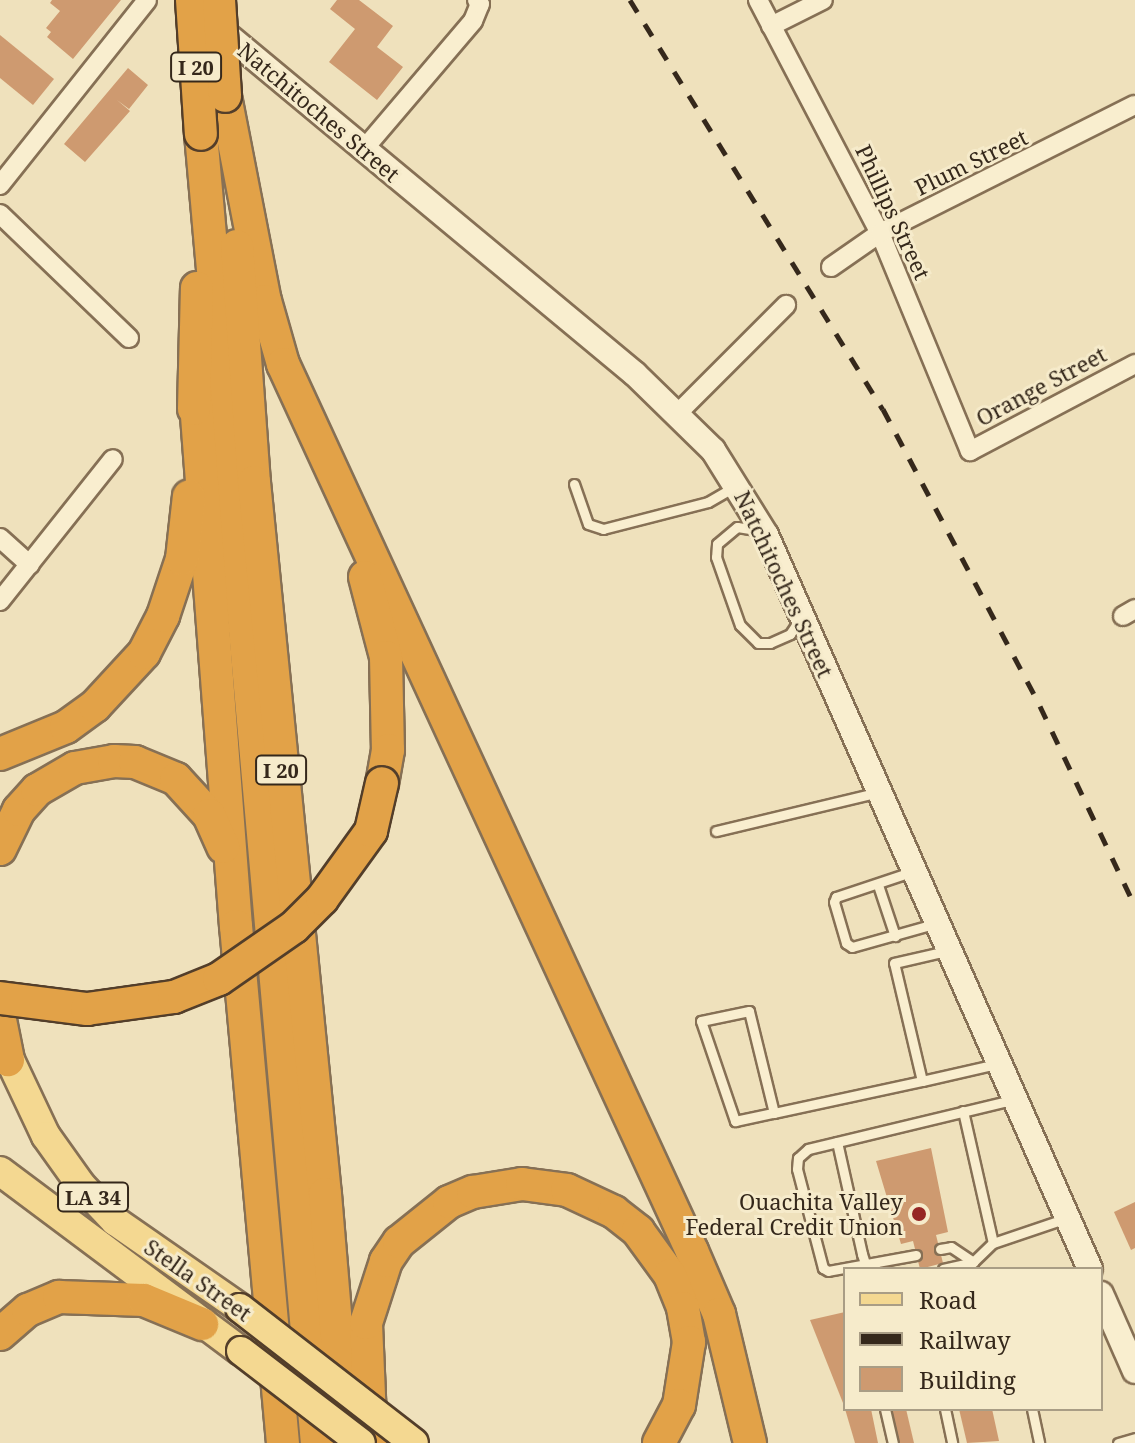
<!DOCTYPE html>
<style>
body{margin:0}
#map{position:relative;width:1135px;height:1443px;overflow:hidden;background:#efe1bc;font-family:"Noto Serif",serif}
div>[style]{position:absolute}
[style*='--x']{left:calc(var(--x)*1px);top:calc(var(--y)*1px);width:calc(var(--w)*1px);rotate:calc(var(--a)*1deg)}
.building>*{inset:0;background:#ce9a70}
.roads{filter:drop-shadow(2px 0 #867055) drop-shadow(-2px 0 #867055) drop-shadow(0 2px #867055) drop-shadow(0 -2px #867055)}
.lane>*{height:9px;margin:-4.5px;padding:0 4.5px;transform-origin:4.5px;border-radius:4.5px;background:#f9eecf}
.street>*{height:18px;margin:-9px;padding:0 9px;transform-origin:9px;border-radius:9px;background:#f9eecf}
.secondary>*{height:24px;margin:-12px;padding:0 12px;transform-origin:12px;border-radius:12px;background:#f9eecf}
.primary>*{height:28px;margin:-14px;padding:0 14px;transform-origin:14px;border-radius:14px;background:#f4d891}
.highway>*{height:32px;margin:-16px;padding:0 16px;transform-origin:16px;border-radius:16px;background:#e2a248}
.rail>*{height:5px;margin-top:-2.5px;transform-origin:0;background:repeating-linear-gradient(90deg,#35281b 0 14px,transparent 0 28px)}
.bridges{filter:drop-shadow(2px 0 #533e2a) drop-shadow(-2px 0 #533e2a) drop-shadow(0 2px #533e2a) drop-shadow(0 -2px #533e2a)}
.primary-bridge>*{height:28px;margin:-14px;padding:0 14px;transform-origin:14px;border-radius:14px;background:#f4d891}
.highway-bridge>*{height:32px;margin:-16px;padding:0 16px;transform-origin:16px;border-radius:16px;background:#e2a248}
.dots>*{width:22px;height:22px;translate:-50% -50%;box-sizing:border-box;border:4px solid #f6ebcb;border-radius:50%}
span{translate:-50% -50%;white-space:nowrap;text-align:center;line-height:1.15;-webkit-text-stroke:6px #f6ebcb;paint-order:stroke}
.shield-label span{padding:2px 6px;background:#f6ebcb;border:2px solid;border-radius:6px;-webkit-text-stroke-width:0}
.shield-label{font-size:20px;color:#35281b;font-weight:700}
.street-label{font-size:22px;color:#35281b}
.poi-label{font-size:22px;color:#35281b}
.right{translate:-100% -50%;text-align:right}
.legend{position:absolute;left:843px;top:1267px;width:260px;height:144px;box-sizing:border-box;background:#f6ebcb;border:2px solid #a99d85;margin:0;padding:10px 14px;list-style:none;font-size:24px;color:#35281b}
.legend li{display:flex;align-items:center;gap:16px;height:40px}
.legend b{width:40px;border:2px solid #a99d85}
</style>
<div id="map">
<div class="building">
<div style="clip-path:polygon(52px 0,121px 0,73px 59px,47px 37px,51px 32px,46px 28px,60px 11px,50px 3px)"></div>
<div style="clip-path:polygon(337px 0,359px 0,393px 26px,377px 47px,403px 67px,377px 100px,329px 62px,355px 29px,330px 9px)"></div>
<div style="clip-path:polygon(0 35px,54px 79px,33px 105px,0 78px)"></div>
<div style="clip-path:polygon(128px 68px,148px 85px,129px 109px,117px 100px,130px 111px,85px 162px,64px 144px)"></div>
<div style="clip-path:polygon(931px 1148px,948px 1232px,936px 1235px,943px 1263px,920px 1269px,913px 1241px,901px 1244px,876px 1161px)"></div>
<div style="clip-path:polygon(1135px 1202px,1135px 1248px,1131px 1250px,1114px 1212px)"></div>
<div style="clip-path:polygon(845px 1312px,845px 1408px,810px 1320px)"></div>
<div style="clip-path:polygon(845px 1409px,871px 1409px,878px 1443px,855px 1443px)"></div>
<div style="clip-path:polygon(892px 1409px,906px 1409px,914px 1443px,900px 1443px)"></div>
<div style="clip-path:polygon(959px 1409px,992px 1409px,999px 1441px,967px 1443px)"></div>
</div>
<div class="roads">
<div class="lane">
<div style="--x:574;--y:484;--w:42;--a:70.7"></div>
<div style="--x:588;--y:524;--w:16;--a:18"></div>
<div style="--x:603;--y:529;--w:108;--a:-14.4"></div>
<div style="--x:708;--y:502;--w:28;--a:-30"></div>
<div style="--x:756;--y:530;--w:19;--a:-171"></div>
<div style="--x:737;--y:527;--w:26;--a:140"></div>
<div style="--x:717;--y:544;--w:13;--a:94"></div>
<div style="--x:716;--y:557;--w:72;--a:70.6"></div>
<div style="--x:740;--y:625;--w:25;--a:45"></div>
<div style="--x:758;--y:643;--w:12;--a:0"></div>
<div style="--x:770;--y:643;--w:22;--a:-24"></div>
<div style="--x:790;--y:634;--w:18;--a:-56"></div>
<div style="--x:716;--y:831;--w:164;--a:-13.4"></div>
<div style="--x:911;--y:872;--w:79;--a:161.6"></div>
<div style="--x:836;--y:897;--w:5;--a:112"></div>
<div style="--x:834;--y:902;--w:43;--a:73.7"></div>
<div style="--x:846;--y:943;--w:7;--a:34"></div>
<div style="--x:852;--y:947;--w:85;--a:-15.7"></div>
<div style="--x:878;--y:885;--w:54;--a:71.6"></div>
<div style="--x:922;--y:1081;--w:77;--a:-12.8"></div>
<div style="--x:963;--y:1111;--w:135;--a:77.2"></div>
<div style="--x:774;--y:1113;--w:105;--a:-103.8"></div>
<div style="--x:749;--y:1011;--w:49;--a:168.2"></div>
<div style="--x:701;--y:1021;--w:106;--a:71.2"></div>
<div style="--x:735;--y:1121;--w:40;--a:-12"></div>
<div style="--x:774;--y:1113;--w:151;--a:-12.2"></div>
<div style="--x:922;--y:1081;--w:121;--a:-103.3"></div>
<div style="--x:894;--y:963;--w:53;--a:-13"></div>
<div style="--x:837;--y:1142;--w:115;--a:77.4"></div>
<div style="--x:862;--y:1254;--w:9;--a:72"></div>
<div style="--x:865;--y:1263;--w:13;--a:29"></div>
<div style="--x:940;--y:1249;--w:11;--a:-10"></div>
<div style="--x:951;--y:1247;--w:27;--a:34"></div>
<div style="--x:916;--y:1255;--w:89;--a:169.7"></div>
<div style="--x:828;--y:1271;--w:6;--a:-149"></div>
<div style="--x:823;--y:1268;--w:102;--a:-104.7"></div>
<div style="--x:797;--y:1169;--w:11;--a:-85"></div>
<div style="--x:798;--y:1158;--w:13;--a:-42"></div>
<div style="--x:808;--y:1149;--w:210;--a:-13.5"></div>
<div style="--x:943;--y:1269;--w:31;--a:-13"></div>
<div style="--x:973;--y:1262;--w:28;--a:-44"></div>
<div style="--x:993;--y:1243;--w:78;--a:-18.7"></div>
<div style="--x:885;--y:1409;--w:35;--a:77"></div>
<div style="--x:945;--y:1409;--w:35;--a:78"></div>
<div style="--x:1032;--y:1409;--w:35;--a:78"></div>
<div style="--x:1118;--y:1443;--w:18;--a:-16"></div>
</div>
<div class="street">
<div style="--x:758;--y:0;--w:263;--a:62.4"></div>
<div style="--x:880;--y:233;--w:236;--a:67.6"></div>
<div style="--x:970;--y:451;--w:187;--a:-27.8"></div>
<div style="--x:771;--y:26;--w:58;--a:-26.6"></div>
<div style="--x:364;--y:149;--w:168;--a:-49.6"></div>
<div style="--x:473;--y:21;--w:18;--a:-68"></div>
<div style="--x:480;--y:4;--w:5;--a:-127"></div>
<div style="--x:0;--y:185;--w:236;--a:-51.5"></div>
<div style="--x:0;--y:214;--w:179;--a:43.9"></div>
<div style="--x:831;--y:267;--w:60;--a:-34.8"></div>
<div style="--x:880;--y:233;--w:285;--a:-26.7"></div>
<div style="--x:678;--y:413;--w:153;--a:-45"></div>
<div style="--x:0;--y:538;--w:40;--a:42"></div>
<div style="--x:0;--y:601;--w:181;--a:-51.5"></div>
<div style="--x:1123;--y:616;--w:14;--a:-30"></div>
</div>
<div class="secondary">
<div style="--x:215;--y:25;--w:546;--a:39.72"></div>
<div style="--x:635;--y:374;--w:109;--a:44.3"></div>
<div style="--x:713;--y:450;--w:100;--a:58.1"></div>
<div style="--x:766;--y:535;--w:802;--a:66.18"></div>
<div style="--x:1101;--y:1294;--w:84;--a:66.2"></div>
</div>
<div class="primary">
<div style="--x:1;--y:1041;--w:105;--a:64.7"></div>
<div style="--x:46;--y:1136;--w:60;--a:54.5"></div>
<div style="--x:81;--y:1185;--w:50;--a:46.6"></div>
<div style="--x:115;--y:1221;--w:152;--a:34.8"></div>
<div style="--x:0;--y:1171;--w:301;--a:36.8"></div>
</div>
<div class="highway">
<div style="--x:225;--y:96;--w:209;--a:79"></div>
<div style="--x:265;--y:301;--w:66;--a:74.1"></div>
<div style="--x:283;--y:364;--w:977;--a:65.25"></div>
<div style="--x:692;--y:1251;--w:69;--a:66.8"></div>
<div style="--x:719;--y:1314;--w:133;--a:76.5"></div>
<div style="--x:201;--y:134;--w:1314;--a:84.94"></div>
<div style="--x:237;--y:246;--w:237;--a:85.9"></div>
<div style="--x:254;--y:482;--w:716;--a:84.31"></div>
<div style="--x:325;--y:1194;--w:250;--a:85.2"></div>
<div style="--x:195;--y:390;--w:538;--a:85.63"></div>
<div style="--x:236;--y:926;--w:519;--a:84.81"></div>
<div style="--x:194;--y:409;--w:121;--a:-88.6"></div>
<div style="--x:365;--y:577;--w:83;--a:75.3"></div>
<div style="--x:386;--y:657;--w:93;--a:88.8"></div>
<div style="--x:388;--y:750;--w:34;--a:100"></div>
<div style="--x:0;--y:754;--w:71;--a:-22.2"></div>
<div style="--x:66;--y:727;--w:36;--a:-36"></div>
<div style="--x:95;--y:706;--w:72;--a:-47.2"></div>
<div style="--x:144;--y:653;--w:42;--a:-62.8"></div>
<div style="--x:163;--y:616;--w:60;--a:-71.6"></div>
<div style="--x:182;--y:559;--w:63;--a:-83.7"></div>
<div style="--x:0;--y:849;--w:43;--a:-64"></div>
<div style="--x:19;--y:810;--w:27;--a:-48"></div>
<div style="--x:37;--y:790;--w:44;--a:-30.1"></div>
<div style="--x:75;--y:768;--w:40;--a:-10"></div>
<div style="--x:114;--y:761;--w:21;--a:3"></div>
<div style="--x:135;--y:762;--w:44;--a:22.5"></div>
<div style="--x:176;--y:779;--w:49;--a:47.5"></div>
<div style="--x:209;--y:815;--w:35;--a:66"></div>
<div style="--x:0;--y:1020;--w:41;--a:78.7"></div>
<div style="--x:0;--y:1334;--w:37;--a:-41"></div>
<div style="--x:28;--y:1310;--w:34;--a:-23"></div>
<div style="--x:59;--y:1297;--w:85;--a:2"></div>
<div style="--x:144;--y:1300;--w:63;--a:22.5"></div>
<div style="--x:371;--y:1443;--w:120;--a:-92.4"></div>
<div style="--x:366;--y:1323;--w:65;--a:-72.1"></div>
<div style="--x:386;--y:1261;--w:23;--a:-56"></div>
<div style="--x:399;--y:1242;--w:64;--a:-38.7"></div>
<div style="--x:449;--y:1202;--w:26;--a:-23"></div>
<div style="--x:473;--y:1192;--w:50;--a:-9.3"></div>
<div style="--x:522;--y:1184;--w:45;--a:7.6"></div>
<div style="--x:567;--y:1190;--w:52;--a:25.1"></div>
<div style="--x:614;--y:1212;--w:31;--a:38"></div>
<div style="--x:638;--y:1231;--w:54;--a:54"></div>
<div style="--x:670;--y:1275;--w:35;--a:68"></div>
<div style="--x:683;--y:1308;--w:35;--a:80"></div>
<div style="--x:689;--y:1342;--w:64;--a:99"></div>
<div style="--x:679;--y:1405;--w:43;--a:117.8"></div>
</div>
</div>
<div class="rail">
<div style="--x:630;--y:0;--w:481;--a:58.3"></div>
<div style="--x:883;--y:409;--w:336;--a:62.1"></div>
<div style="--x:1040;--y:706;--w:221;--a:64.6"></div>
</div>
<div class="bridges">
<div class="primary-bridge">
<div style="--x:240;--y:1308;--w:220;--a:37.8"></div>
<div style="--x:241;--y:1351;--w:151;--a:37.5"></div>
</div>
<div class="highway-bridge">
<div style="--x:192;--y:0;--w:134;--a:86.2"></div>
<div style="--x:219;--y:0;--w:96;--a:86.4"></div>
<div style="--x:0;--y:998;--w:88;--a:7.2"></div>
<div style="--x:87;--y:1009;--w:88;--a:-7.9"></div>
<div style="--x:174;--y:997;--w:48;--a:-21.8"></div>
<div style="--x:219;--y:979;--w:91;--a:-34.7"></div>
<div style="--x:294;--y:927;--w:40;--a:-45"></div>
<div style="--x:322;--y:899;--w:84;--a:-54.2"></div>
<div style="--x:371;--y:831;--w:49;--a:-77.1"></div>
</div>
</div>
<div class="dots">
<div style="left:919px;top:1214px;background:#962624"></div>
</div>
<div class="shield-label">
<span style="left:196px;top:67px">I 20</span>
<span style="left:281px;top:770px">I 20</span>
<span style="left:93px;top:1197px">LA 34</span>
</div>
<div class="street-label">
<span style="left:319px;top:112px;rotate:40deg">Natchitoches Street</span>
<span style="left:971px;top:162px;rotate:-26deg">Plum Street</span>
<span style="left:893px;top:212px;rotate:65deg">Phillips Street</span>
<span style="left:1041px;top:386px;rotate:-28deg">Orange Street</span>
<span style="left:784px;top:584px;rotate:65deg">Natchitoches Street</span>
<span style="left:198px;top:1280px;rotate:35deg">Stella Street</span>
</div>
<div class="poi-label">
<span class="right" style="left:903px;top:1214px">Ouachita Valley<br>Federal Credit Union</span>
</div>
<ul class="legend">
<li><b style="height:10px;background:#f4d891"></b>Road</li>
<li><b style="height:10px;background:#35281b"></b>Railway</li>
<li><b style="height:22px;background:#ce9a70"></b>Building</li>
</ul>
</div>
